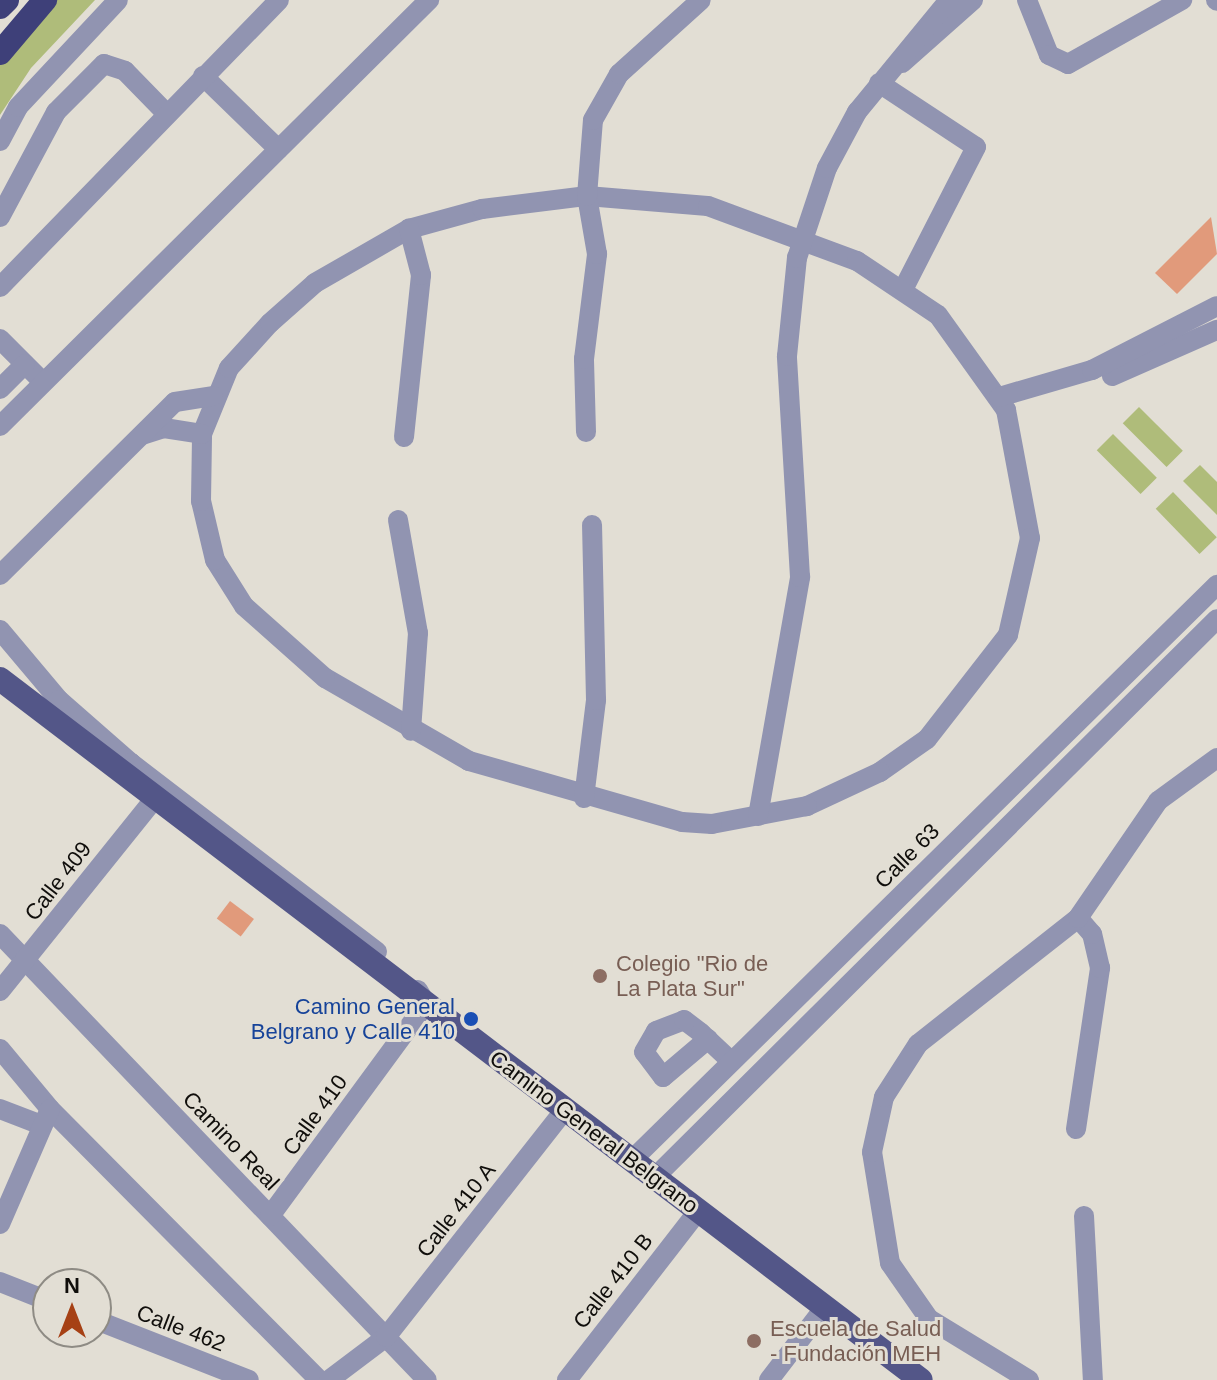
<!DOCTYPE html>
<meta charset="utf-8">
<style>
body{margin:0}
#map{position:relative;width:1217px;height:1380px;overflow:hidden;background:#e2ded4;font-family:Arial,sans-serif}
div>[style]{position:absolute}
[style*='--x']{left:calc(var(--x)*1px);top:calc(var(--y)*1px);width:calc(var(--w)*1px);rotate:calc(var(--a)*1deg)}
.green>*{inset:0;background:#afbc7a;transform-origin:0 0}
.building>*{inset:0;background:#e19a7b;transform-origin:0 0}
.minor>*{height:20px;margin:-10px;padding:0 10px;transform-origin:10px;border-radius:10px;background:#9194b1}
.major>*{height:24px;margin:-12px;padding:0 12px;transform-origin:12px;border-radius:12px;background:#535688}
.highway>*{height:24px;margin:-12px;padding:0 12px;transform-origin:12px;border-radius:12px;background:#3e4079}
.dots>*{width:22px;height:22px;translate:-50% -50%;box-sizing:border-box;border:4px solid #e2ded4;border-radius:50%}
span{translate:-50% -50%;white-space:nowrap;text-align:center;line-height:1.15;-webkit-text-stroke:6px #e2ded4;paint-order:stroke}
.street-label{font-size:22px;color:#100e0b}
.education-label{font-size:22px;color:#785e54}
.left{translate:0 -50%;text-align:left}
.transit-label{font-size:22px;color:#164399}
.right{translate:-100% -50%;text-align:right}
.north{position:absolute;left:32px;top:1268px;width:80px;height:80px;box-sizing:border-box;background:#e2ded4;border:2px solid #8e8b84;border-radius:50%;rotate:0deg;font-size:22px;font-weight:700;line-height:32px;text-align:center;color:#100e0b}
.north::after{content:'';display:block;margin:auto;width:28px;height:36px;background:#a64115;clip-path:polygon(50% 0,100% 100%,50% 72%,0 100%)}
</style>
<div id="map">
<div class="green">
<div style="clip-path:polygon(53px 0,95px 0,31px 68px,0 115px,0 64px)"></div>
<div style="left:1139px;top:407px;width:62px;height:23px;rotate:45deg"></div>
<div style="left:1113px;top:434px;width:62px;height:23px;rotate:45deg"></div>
<div style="clip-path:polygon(1200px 465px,1217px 482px,1217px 515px,1183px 481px)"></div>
<div style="left:1173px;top:492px;width:63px;height:24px;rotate:46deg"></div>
</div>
<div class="building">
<div style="clip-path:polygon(1211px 217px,1217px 254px,1177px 294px,1155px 273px)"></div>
<div style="left:230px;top:901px;width:30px;height:22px;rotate:37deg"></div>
</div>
<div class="minor">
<div style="--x:1027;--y:0;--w:59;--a:68.2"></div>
<div style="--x:1049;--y:55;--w:21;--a:25"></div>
<div style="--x:1068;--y:64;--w:131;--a:-29.3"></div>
<div style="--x:1216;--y:0;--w:1;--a:45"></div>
<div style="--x:902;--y:63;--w:95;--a:-41.6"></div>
<div style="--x:203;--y:76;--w:105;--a:44.2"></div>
<div style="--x:879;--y:83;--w:116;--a:33.4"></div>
<div style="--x:976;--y:147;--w:158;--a:117.1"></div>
<div style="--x:0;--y:141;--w:38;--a:-62"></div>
<div style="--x:18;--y:107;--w:146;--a:-46.9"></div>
<div style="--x:587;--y:196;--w:121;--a:4.7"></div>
<div style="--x:708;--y:206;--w:159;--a:20.3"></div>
<div style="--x:857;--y:261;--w:97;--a:33.7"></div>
<div style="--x:938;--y:315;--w:117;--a:54.4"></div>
<div style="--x:1006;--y:410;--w:130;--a:79.4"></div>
<div style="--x:1030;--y:538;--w:99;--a:102.8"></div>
<div style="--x:1008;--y:635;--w:132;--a:127.9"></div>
<div style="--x:927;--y:739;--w:57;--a:144.9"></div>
<div style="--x:880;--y:772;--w:81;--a:155"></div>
<div style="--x:807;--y:806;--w:97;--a:169.3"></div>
<div style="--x:712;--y:824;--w:30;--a:-176"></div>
<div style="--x:682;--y:822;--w:222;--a:-164"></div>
<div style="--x:469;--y:761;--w:166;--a:-150"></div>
<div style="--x:325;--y:678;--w:108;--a:-138.4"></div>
<div style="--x:244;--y:606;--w:54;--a:-122.2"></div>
<div style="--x:215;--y:560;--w:61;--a:-103.3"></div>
<div style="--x:201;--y:501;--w:67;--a:-89.1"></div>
<div style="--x:202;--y:434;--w:71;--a:-67.8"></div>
<div style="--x:229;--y:368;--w:61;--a:-47.7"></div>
<div style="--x:270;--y:323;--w:60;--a:-41.6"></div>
<div style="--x:315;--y:283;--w:108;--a:-29.9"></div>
<div style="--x:409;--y:229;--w:76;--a:-15.3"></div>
<div style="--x:482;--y:209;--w:106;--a:-7.1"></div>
<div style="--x:0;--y:217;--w:119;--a:-61.9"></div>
<div style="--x:56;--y:112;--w:68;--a:-45"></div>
<div style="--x:104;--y:64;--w:22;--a:18"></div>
<div style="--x:125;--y:71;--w:59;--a:45.7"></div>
<div style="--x:0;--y:287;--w:400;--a:-45.8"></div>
<div style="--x:0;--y:339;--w:59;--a:45"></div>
<div style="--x:1112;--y:376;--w:115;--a:-23.7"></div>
<div style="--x:0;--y:389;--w:35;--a:-45"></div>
<div style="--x:999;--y:397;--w:97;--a:-16.2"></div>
<div style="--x:1092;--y:370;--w:140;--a:-27.1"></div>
<div style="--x:0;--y:426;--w:605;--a:-44.8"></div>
<div style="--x:586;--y:432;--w:73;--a:-91.6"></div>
<div style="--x:584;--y:359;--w:106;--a:-82.9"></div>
<div style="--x:597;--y:254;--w:59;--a:-99.8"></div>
<div style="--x:587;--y:196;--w:76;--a:-85.5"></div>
<div style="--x:593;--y:120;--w:53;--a:-60.5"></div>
<div style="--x:619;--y:74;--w:110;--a:-42.1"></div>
<div style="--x:142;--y:435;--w:23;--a:-18"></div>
<div style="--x:164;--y:428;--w:38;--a:9"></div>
<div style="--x:404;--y:437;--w:163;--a:-84"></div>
<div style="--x:421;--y:275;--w:48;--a:-104.6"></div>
<div style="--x:398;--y:520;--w:115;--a:80"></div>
<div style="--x:418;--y:633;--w:98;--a:94.1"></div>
<div style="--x:0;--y:575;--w:246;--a:-44.7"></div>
<div style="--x:175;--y:402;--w:38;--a:-9"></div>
<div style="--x:0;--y:630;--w:92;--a:49.9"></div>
<div style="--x:59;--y:700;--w:96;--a:41.2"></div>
<div style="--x:131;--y:763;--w:13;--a:99"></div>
<div style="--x:131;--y:763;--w:310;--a:37.5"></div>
<div style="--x:584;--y:798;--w:99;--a:-83"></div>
<div style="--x:596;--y:700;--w:175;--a:-91.3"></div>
<div style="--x:758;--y:816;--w:243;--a:-80"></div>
<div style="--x:800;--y:577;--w:221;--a:-93.4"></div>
<div style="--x:787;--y:356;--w:99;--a:-84.2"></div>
<div style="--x:797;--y:258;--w:95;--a:-71.6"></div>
<div style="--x:827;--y:168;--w:64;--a:-61.8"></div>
<div style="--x:857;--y:112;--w:145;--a:-50.6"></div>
<div style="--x:0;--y:934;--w:617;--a:46.25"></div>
<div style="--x:0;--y:991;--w:244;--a:-51.2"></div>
<div style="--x:708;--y:1039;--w:59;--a:139.8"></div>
<div style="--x:663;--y:1077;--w:31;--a:-127"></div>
<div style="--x:644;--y:1052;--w:24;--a:-60"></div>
<div style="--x:656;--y:1031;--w:30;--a:-21"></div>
<div style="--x:684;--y:1020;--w:21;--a:37"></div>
<div style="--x:701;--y:1033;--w:42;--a:43.1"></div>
<div style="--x:0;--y:1049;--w:78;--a:50.2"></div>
<div style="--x:50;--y:1109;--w:382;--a:45.2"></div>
<div style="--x:0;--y:1109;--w:42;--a:21"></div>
<div style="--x:1076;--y:1129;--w:163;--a:-81.5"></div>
<div style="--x:1100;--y:968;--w:35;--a:-103"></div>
<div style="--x:1092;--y:934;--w:21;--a:-131"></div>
<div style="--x:631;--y:1161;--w:822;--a:-44.51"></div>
<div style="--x:654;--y:1178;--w:793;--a:-44.8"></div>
<div style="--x:270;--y:1216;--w:263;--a:-53.7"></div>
<div style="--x:426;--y:1004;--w:16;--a:-120"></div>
<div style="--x:1084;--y:1216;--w:164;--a:86.9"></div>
<div style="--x:0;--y:1224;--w:125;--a:-66.5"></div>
<div style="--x:0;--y:1282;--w:52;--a:21.6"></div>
<div style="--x:96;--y:1320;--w:164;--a:21.4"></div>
<div style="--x:329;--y:1380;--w:71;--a:-37"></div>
<div style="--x:386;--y:1337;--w:288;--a:-51.8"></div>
<div style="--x:567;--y:1380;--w:214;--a:-52.2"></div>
<div style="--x:769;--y:1380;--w:92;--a:-52.5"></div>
<div style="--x:1029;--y:1380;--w:117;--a:-148.6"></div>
<div style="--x:929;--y:1319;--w:68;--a:-124.9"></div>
<div style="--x:890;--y:1263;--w:112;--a:-99.2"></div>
<div style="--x:872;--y:1152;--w:56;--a:-77.7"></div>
<div style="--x:884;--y:1097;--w:63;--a:-57.3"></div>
<div style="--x:918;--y:1044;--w:204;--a:-38.2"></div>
<div style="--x:1078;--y:918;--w:142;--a:-55.6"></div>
<div style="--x:1158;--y:801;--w:73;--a:-36.1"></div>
</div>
<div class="major">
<div style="--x:0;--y:679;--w:1157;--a:37.28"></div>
</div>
<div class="highway">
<div style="--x:0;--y:7;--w:10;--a:-45"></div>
<div style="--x:0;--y:53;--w:70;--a:-49.7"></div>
</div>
<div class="dots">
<div style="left:600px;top:976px;background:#8d6e63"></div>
<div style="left:471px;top:1019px;background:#1a4fb4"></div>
<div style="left:754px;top:1341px;background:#8d6e63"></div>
</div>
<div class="street-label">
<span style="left:907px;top:856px;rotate:-45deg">Calle 63</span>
<span style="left:58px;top:881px;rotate:-52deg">Calle 409</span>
<span style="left:315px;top:1115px;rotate:-54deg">Calle 410</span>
<span style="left:594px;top:1132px;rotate:37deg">Camino General Belgrano</span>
<span style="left:231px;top:1141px;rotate:46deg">Camino Real</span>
<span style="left:456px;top:1210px;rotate:-52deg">Calle 410 A</span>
<span style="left:613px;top:1281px;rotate:-52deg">Calle 410 B</span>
<span style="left:181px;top:1328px;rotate:21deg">Calle 462</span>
</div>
<div class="education-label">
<span class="left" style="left:616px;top:976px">Colegio "Rio de<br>La Plata Sur"</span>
<span class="left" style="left:770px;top:1341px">Escuela de Salud<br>- Fundación MEH</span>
</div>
<div class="transit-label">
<span class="right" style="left:455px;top:1019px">Camino General<br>Belgrano y Calle 410</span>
</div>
<div class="north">N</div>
</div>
